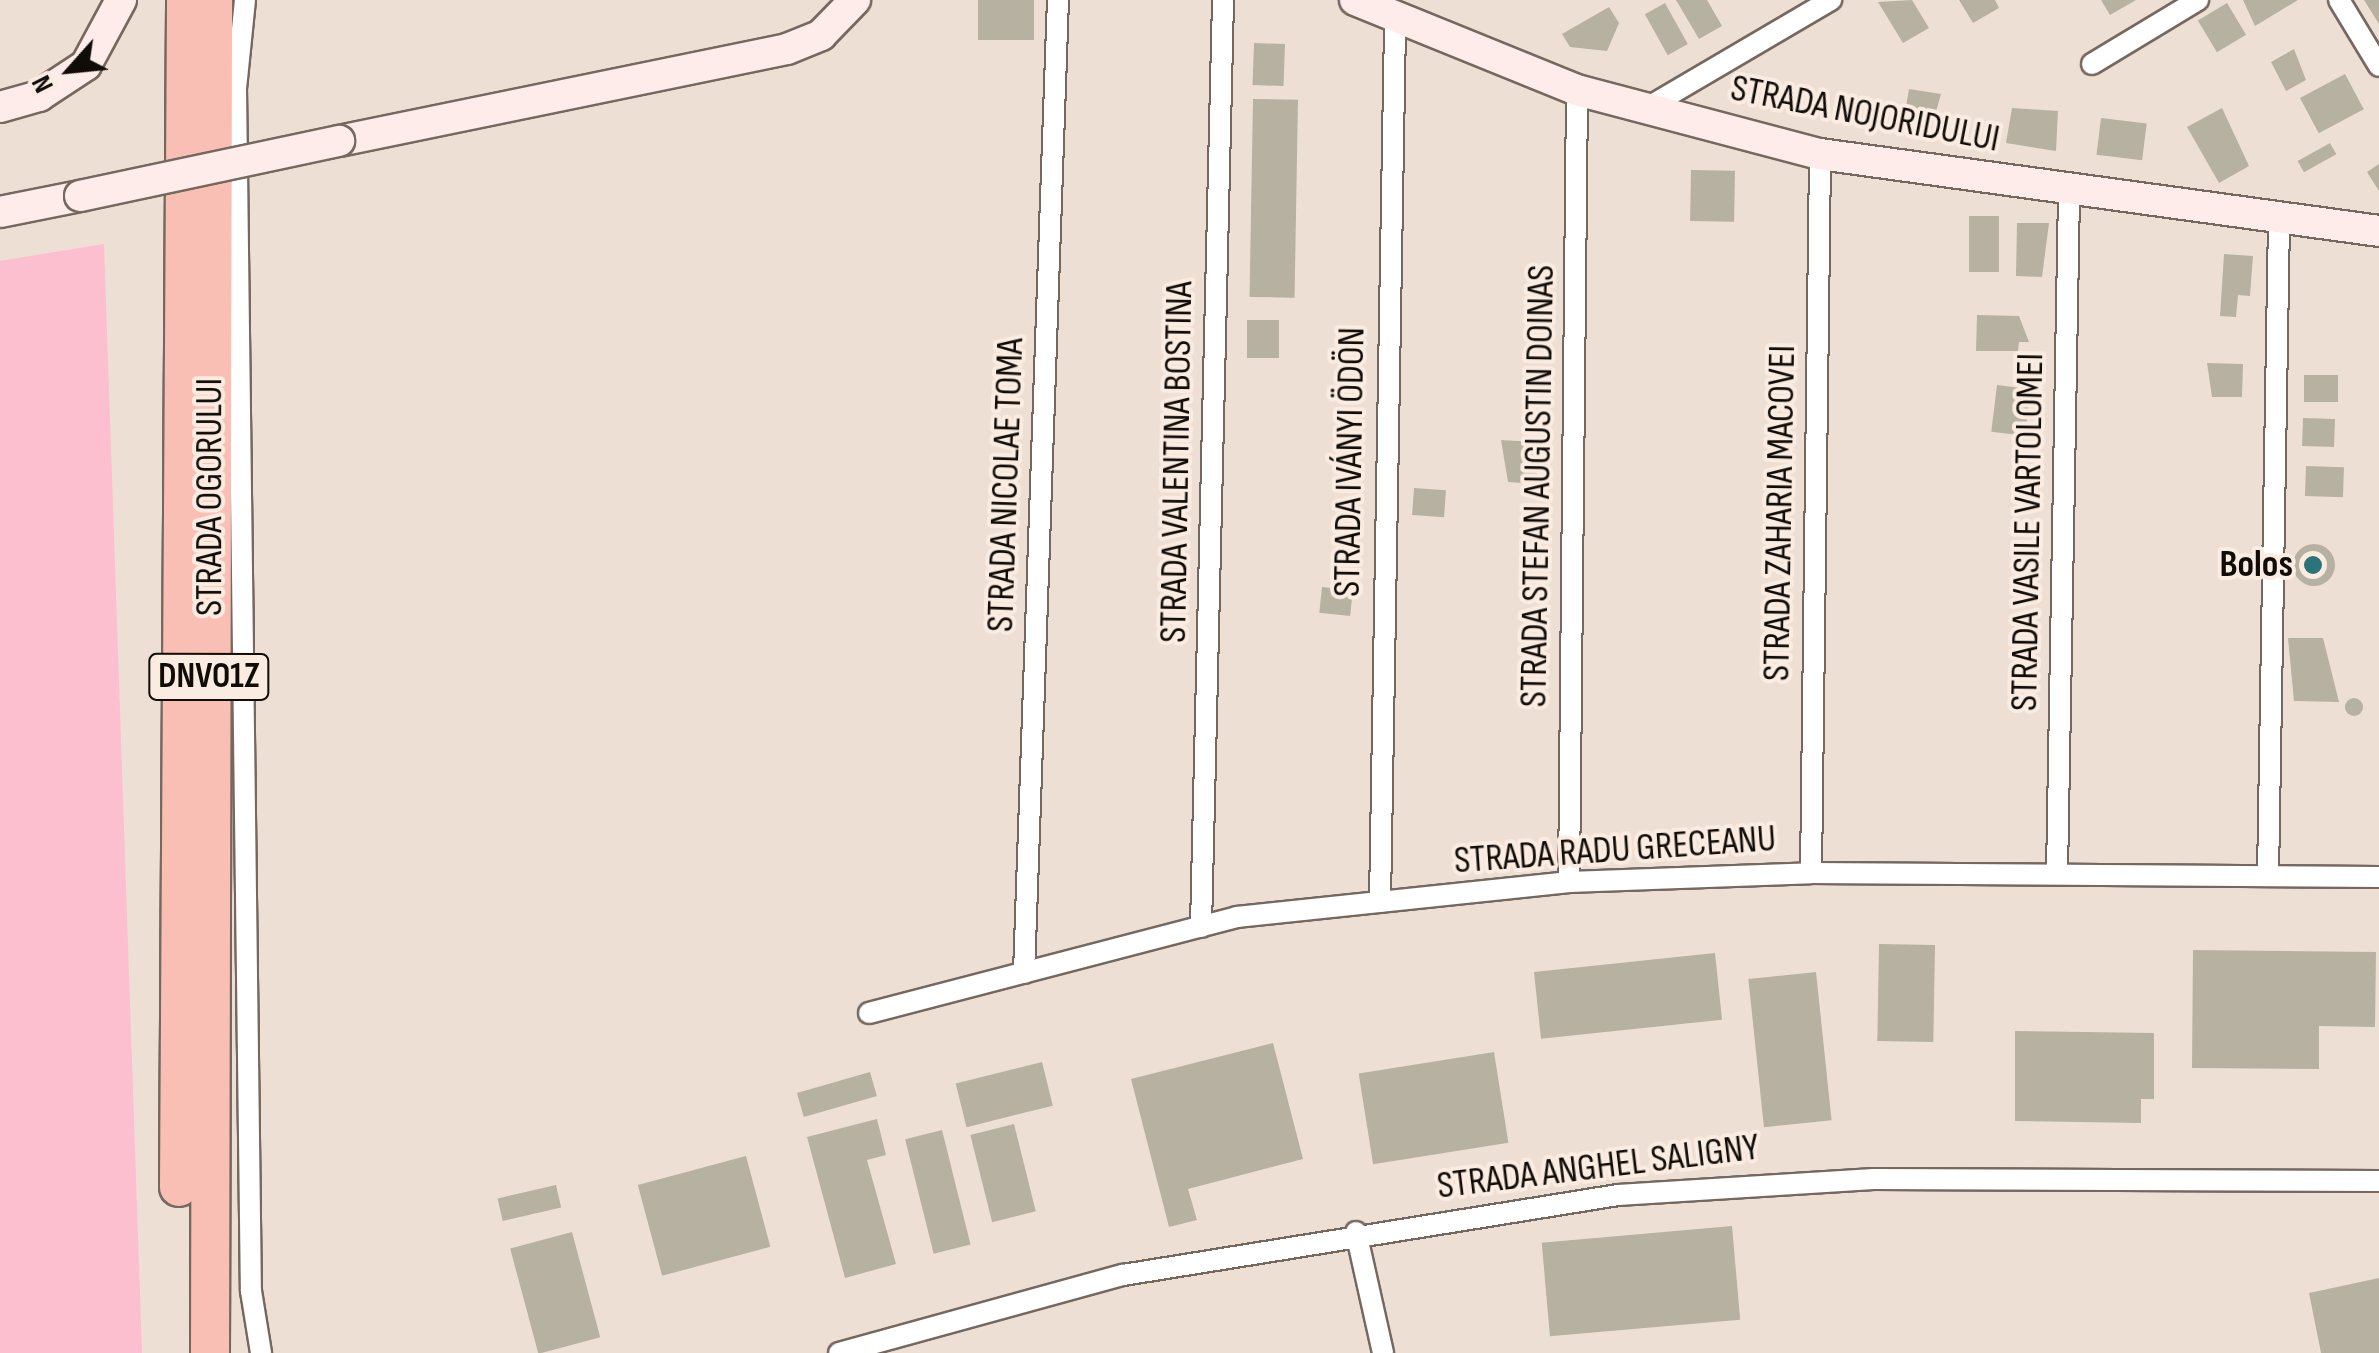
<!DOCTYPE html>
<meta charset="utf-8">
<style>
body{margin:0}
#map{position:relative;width:2379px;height:1353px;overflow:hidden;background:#eedfd5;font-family:"Sofia Sans Condensed",sans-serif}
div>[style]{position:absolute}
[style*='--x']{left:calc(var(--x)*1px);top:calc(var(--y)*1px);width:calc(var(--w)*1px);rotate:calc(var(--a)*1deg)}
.green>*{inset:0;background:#fcbfcf}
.building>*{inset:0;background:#b7b1a2;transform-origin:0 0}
.round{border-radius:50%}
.roads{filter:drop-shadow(2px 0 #75685f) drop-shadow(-2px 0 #75685f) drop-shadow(0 2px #75685f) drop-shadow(0 -2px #75685f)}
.street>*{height:20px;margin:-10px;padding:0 10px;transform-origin:10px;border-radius:10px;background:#fff}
.secondary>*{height:30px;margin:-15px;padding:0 15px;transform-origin:15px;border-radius:15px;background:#fdece9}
.highway>*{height:38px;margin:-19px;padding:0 19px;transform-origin:19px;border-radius:19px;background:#f9bfb5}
.bridges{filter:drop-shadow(2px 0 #75685f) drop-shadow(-2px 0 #75685f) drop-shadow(0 2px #75685f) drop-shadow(0 -2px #75685f)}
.secondary-bridge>*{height:30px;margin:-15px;padding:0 15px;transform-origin:15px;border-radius:15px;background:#fdece9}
.dots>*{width:28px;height:28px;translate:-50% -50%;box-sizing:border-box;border:5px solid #fbece2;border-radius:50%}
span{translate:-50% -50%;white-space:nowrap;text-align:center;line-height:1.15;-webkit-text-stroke:8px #fbece2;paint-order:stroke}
.shield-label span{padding:2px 8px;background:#fbece2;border:2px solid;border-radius:8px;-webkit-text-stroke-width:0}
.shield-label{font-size:35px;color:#100c08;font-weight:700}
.street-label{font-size:38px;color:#100c08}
.poi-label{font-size:38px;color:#100c08;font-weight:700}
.right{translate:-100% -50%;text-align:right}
.north{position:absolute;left:20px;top:20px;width:100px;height:100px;-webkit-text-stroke:8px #fbece2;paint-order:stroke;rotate:243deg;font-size:28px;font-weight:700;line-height:40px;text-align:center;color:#100c08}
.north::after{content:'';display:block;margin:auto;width:35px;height:45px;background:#100c08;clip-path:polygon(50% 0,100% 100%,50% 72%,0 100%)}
</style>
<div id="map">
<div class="green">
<div style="clip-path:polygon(104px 244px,142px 1353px,0 1353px,0 261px)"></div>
</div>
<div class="building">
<div style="left:978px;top:0;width:56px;height:40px"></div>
<div style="clip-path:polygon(1676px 0,1707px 0,1722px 26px,1699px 39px)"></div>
<div style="clip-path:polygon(1912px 0,1929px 28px,1903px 43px,1878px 2px)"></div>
<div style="clip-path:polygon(1959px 0,1995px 0,1999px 8px,1973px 23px)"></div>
<div style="clip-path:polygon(2101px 0,2136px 0,2110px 15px)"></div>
<div style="clip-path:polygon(2243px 0,2298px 0,2255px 26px)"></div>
<div style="clip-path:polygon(2364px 0,2379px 0,2379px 24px)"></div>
<div style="left:1665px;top:3px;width:47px;height:23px;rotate:61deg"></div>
<div style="left:2227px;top:3px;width:37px;height:34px;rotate:59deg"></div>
<div style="clip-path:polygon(1609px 7px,1619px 23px,1607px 51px,1570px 47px,1562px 34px)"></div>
<div style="left:1254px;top:43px;width:31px;height:42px;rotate:2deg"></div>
<div style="clip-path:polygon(2294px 49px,2306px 80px,2286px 91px,2271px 62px)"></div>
<div style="left:2345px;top:74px;width:40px;height:51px;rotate:62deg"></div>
<div style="clip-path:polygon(1909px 89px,1941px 94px,1930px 133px,1902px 129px)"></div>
<div style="left:1253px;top:99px;width:45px;height:198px;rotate:1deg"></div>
<div style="clip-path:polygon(2012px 108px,2058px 111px,2056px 151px,2006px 143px)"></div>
<div style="clip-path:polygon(2222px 108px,2249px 166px,2219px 183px,2187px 127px)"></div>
<div style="left:2101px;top:118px;width:46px;height:37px;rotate:7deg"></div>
<div style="left:2330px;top:143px;width:13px;height:37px;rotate:61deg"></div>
<div style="clip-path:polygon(2379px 164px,2379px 191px,2367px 172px)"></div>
<div style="left:1691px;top:170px;width:44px;height:51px;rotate:1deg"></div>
<div style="left:1969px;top:216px;width:30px;height:56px"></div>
<div style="clip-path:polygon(2017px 223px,2049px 223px,2042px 277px,2016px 276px)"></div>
<div style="clip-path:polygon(2224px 254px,2253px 256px,2250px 296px,2238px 295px,2236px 317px,2220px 316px)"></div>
<div style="clip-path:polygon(1977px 315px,2019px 316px,2029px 342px,2019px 342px,2018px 351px,1976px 351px)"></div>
<div style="left:1247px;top:320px;width:32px;height:38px"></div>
<div style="clip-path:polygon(2207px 363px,2243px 364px,2242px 397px,2212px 397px)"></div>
<div style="left:2338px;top:375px;width:27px;height:34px;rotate:90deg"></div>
<div style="left:1997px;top:385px;width:34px;height:47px;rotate:7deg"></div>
<div style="left:2303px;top:418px;width:32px;height:28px;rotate:2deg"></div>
<div style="clip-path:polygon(1501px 440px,1532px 442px,1538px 484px,1508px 482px)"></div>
<div style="left:2306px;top:466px;width:38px;height:30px;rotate:2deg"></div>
<div style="left:1414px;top:488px;width:32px;height:27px;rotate:4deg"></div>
<div class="round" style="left:2293px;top:544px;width:42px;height:42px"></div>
<div style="left:1322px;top:587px;width:31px;height:26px;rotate:6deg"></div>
<div style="clip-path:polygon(2288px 638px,2323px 638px,2339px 702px,2294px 701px)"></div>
<div class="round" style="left:2345px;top:698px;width:18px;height:18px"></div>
<div style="left:1879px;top:944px;width:56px;height:97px;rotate:1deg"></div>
<div style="clip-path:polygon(2193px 950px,2376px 952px,2375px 1027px,2319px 1026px,2319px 1069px,2192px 1068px)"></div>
<div style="left:1715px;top:953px;width:67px;height:182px;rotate:84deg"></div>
<div style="left:1816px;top:972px;width:149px;height:68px;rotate:84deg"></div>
<div style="clip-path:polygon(2015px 1031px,2154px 1033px,2154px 1099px,2141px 1099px,2141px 1123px,2015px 1121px)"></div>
<div style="clip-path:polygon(1273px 1043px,1303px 1159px,1188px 1189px,1197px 1220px,1169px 1227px,1131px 1079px)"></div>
<div style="left:1494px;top:1052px;width:92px;height:137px;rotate:81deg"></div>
<div style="left:1042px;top:1062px;width:45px;height:89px;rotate:76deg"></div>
<div style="left:870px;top:1072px;width:25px;height:76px;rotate:74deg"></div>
<div style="clip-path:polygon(877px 1119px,886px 1155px,867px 1160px,896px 1264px,845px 1278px,807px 1137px)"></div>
<div style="left:1014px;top:1124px;width:90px;height:45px;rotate:76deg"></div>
<div style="left:942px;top:1130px;width:118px;height:38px;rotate:76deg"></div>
<div style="left:746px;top:1156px;width:94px;height:112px;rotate:75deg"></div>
<div style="left:556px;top:1185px;width:23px;height:60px;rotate:77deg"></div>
<div style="left:1732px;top:1226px;width:94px;height:191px;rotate:85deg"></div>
<div style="left:572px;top:1232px;width:109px;height:64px;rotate:75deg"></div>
<div style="clip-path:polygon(2379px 1278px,2379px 1353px,2321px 1353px,2309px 1293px)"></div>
</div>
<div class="roads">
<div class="street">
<div style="--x:245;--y:0;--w:88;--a:95.8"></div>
<div style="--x:236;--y:88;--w:1203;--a:89.29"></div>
<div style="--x:251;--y:1291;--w:63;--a:80.8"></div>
<div style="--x:2339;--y:0;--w:77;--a:58.8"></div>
<div style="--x:2092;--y:64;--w:124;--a:-31.1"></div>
<div style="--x:1645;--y:109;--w:216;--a:-30.4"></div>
<div style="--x:1811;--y:873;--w:719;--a:-89.28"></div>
<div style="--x:2057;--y:874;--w:683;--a:-88.99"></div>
<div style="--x:2268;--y:876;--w:658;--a:-89.04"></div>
<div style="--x:1569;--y:882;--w:792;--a:-89.42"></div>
<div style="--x:1380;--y:902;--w:880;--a:-89.02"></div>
<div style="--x:1201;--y:927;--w:927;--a:-88.64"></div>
<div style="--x:1024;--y:973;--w:974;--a:-88"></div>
<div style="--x:869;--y:1013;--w:380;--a:-14.6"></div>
<div style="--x:1237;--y:917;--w:334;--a:-6"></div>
<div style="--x:1569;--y:882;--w:242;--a:-2.1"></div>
<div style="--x:1811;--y:873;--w:568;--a:0.4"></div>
<div style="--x:1356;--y:1232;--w:124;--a:77.4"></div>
<div style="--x:839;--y:1353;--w:295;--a:-15.4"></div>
<div style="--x:1123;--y:1275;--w:501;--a:-9.18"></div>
<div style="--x:1618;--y:1195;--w:256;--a:-3.6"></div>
<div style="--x:1874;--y:1179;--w:505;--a:0.23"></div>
</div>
<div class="secondary">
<div style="--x:1355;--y:0;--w:240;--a:22.1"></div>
<div style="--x:1577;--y:90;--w:251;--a:14.8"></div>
<div style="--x:1820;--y:154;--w:564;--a:7.84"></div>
<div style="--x:0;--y:107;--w:41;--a:-15.8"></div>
<div style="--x:39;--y:96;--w:56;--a:-33.4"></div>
<div style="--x:86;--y:65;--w:74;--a:-61.7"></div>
<div style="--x:339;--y:141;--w:457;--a:-11.6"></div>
<div style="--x:787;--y:49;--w:37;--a:-22"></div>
<div style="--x:821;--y:35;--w:49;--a:-45.8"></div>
<div style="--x:0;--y:212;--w:82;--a:-11.3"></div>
</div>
<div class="highway">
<div style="--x:179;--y:1187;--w:1187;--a:-89.66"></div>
<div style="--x:210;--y:1353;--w:1353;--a:-89.87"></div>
</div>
</div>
<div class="bridges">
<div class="secondary-bridge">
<div style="--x:80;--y:196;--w:265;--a:-12"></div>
</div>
</div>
<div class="dots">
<div style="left:2313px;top:565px;background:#2b7479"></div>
</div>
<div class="shield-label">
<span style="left:209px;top:677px">DNVO1Z</span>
</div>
<div class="street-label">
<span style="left:1865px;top:114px;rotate:11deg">STRADA NOJORIDULUI</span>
<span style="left:1177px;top:462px;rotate:-89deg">STRADA VALENTINA BOSTINA</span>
<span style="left:1350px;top:462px;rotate:-89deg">STRADA IVÁNYI ÖDÖN</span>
<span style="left:1006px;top:485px;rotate:-88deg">STRADA NICOLAE TOMA</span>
<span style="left:1538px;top:486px;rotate:-89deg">STRADA STEFAN AUGUSTIN DOINAS</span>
<span style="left:210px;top:497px;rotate:-90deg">STRADA OGORULUI</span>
<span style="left:1780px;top:513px;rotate:-89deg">STRADA ZAHARIA MACOVEI</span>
<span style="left:2028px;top:532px;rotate:-89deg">STRADA VASILE VARTOLOMEI</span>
<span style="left:1615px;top:850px;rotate:-4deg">STRADA RADU GRECEANU</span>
<span style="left:1598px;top:1167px;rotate:-7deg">STRADA ANGHEL SALIGNY</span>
</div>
<div class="poi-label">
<span class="right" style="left:2293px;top:565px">Bolos</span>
</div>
<div class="north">N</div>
</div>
